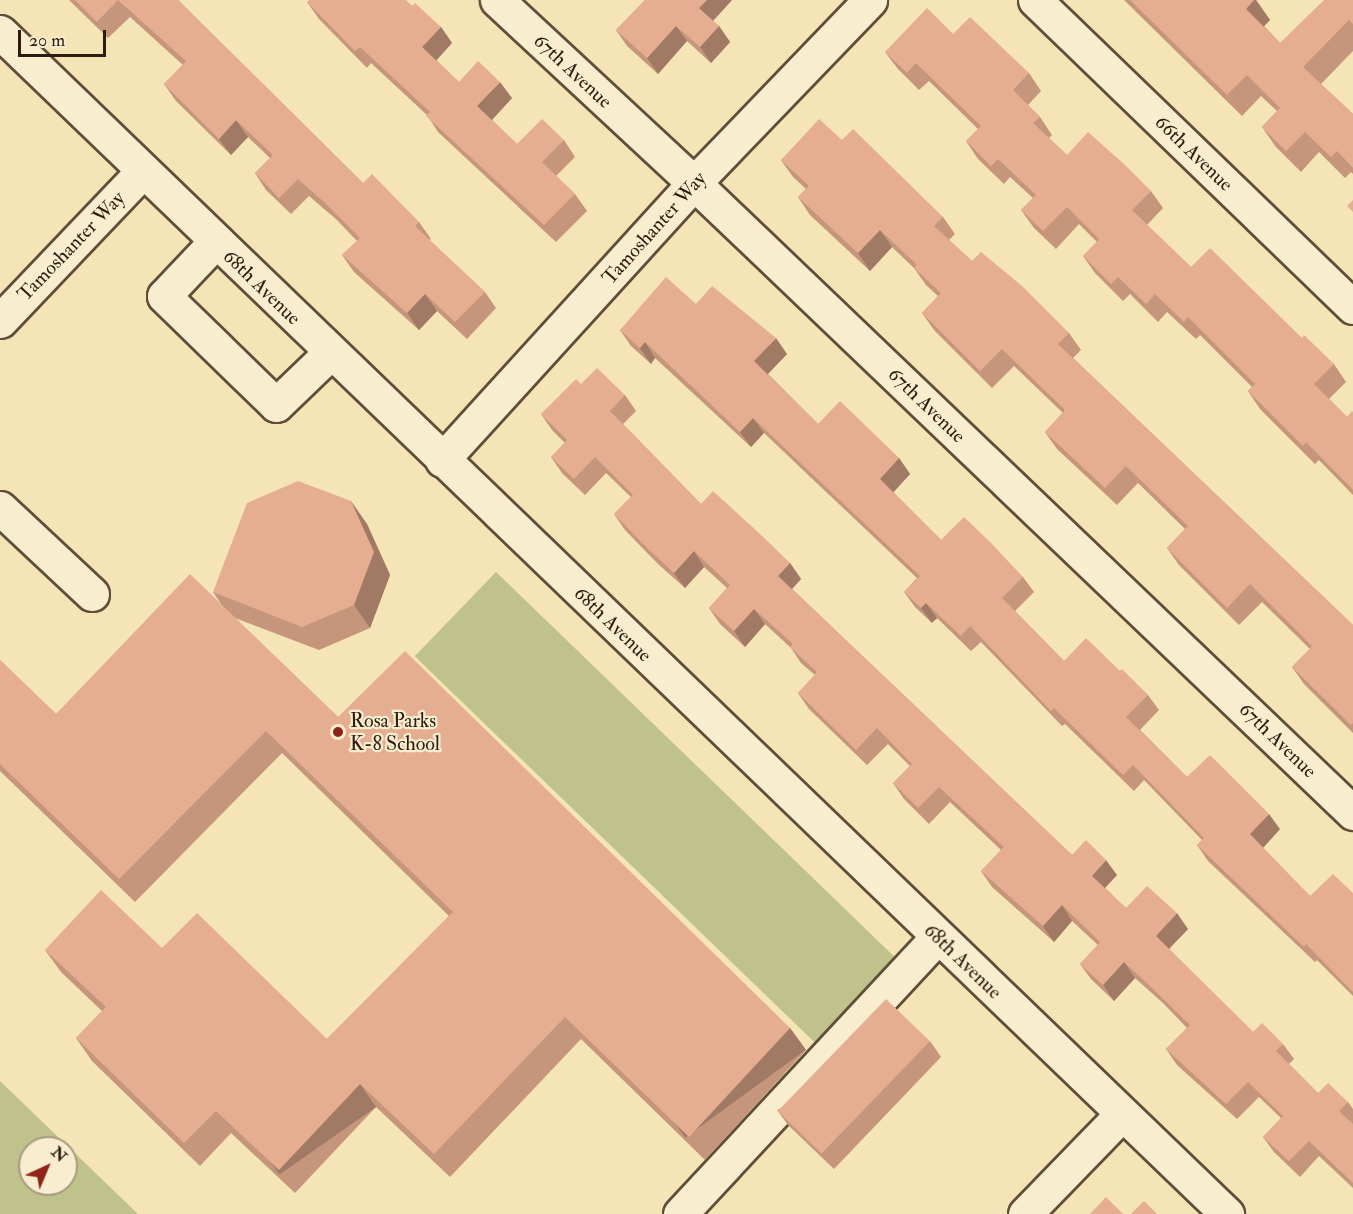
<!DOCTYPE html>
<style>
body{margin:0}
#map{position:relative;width:1353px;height:1214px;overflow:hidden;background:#f5e4b5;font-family:"IM FELL Double Pica",serif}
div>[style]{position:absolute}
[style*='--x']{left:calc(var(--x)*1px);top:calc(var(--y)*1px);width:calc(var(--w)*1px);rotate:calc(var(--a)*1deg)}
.green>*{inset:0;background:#bfc38b;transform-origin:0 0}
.roads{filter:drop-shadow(2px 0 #604e39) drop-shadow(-2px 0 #604e39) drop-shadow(0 2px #604e39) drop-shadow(0 -2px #604e39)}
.minor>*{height:33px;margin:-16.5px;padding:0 16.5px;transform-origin:16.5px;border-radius:16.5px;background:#f8edcf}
.wall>*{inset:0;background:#c5967c}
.shaded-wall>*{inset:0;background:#a07a65;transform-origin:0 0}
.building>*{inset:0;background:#e5ae90;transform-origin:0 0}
.dots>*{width:16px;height:16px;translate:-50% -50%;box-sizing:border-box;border:3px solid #f8edcf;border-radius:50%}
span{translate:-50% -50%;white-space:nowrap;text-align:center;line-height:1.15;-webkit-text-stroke:4.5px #f8edcf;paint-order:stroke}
.street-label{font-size:20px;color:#2e1c10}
.poi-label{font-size:20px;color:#2e1c10}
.left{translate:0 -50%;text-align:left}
.north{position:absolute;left:18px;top:1136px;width:60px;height:60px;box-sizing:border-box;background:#f8edcf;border:2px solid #a79983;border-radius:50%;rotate:44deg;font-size:16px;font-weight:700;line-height:24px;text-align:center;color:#2e1c10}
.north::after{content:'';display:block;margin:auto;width:21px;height:27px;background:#8f2418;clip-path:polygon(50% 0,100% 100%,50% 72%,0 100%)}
.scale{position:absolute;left:18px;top:30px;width:88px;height:27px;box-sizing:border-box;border:3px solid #2e1c10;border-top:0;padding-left:8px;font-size:18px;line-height:21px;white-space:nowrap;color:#2e1c10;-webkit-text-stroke:4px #f8edcf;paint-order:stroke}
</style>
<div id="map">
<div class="green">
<div style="left:496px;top:572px;width:557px;height:117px;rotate:44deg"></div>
<div style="clip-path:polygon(evenodd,0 1081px,138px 1214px,0 1214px,0 1081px,30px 1148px,66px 1148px,66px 1184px,30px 1184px,30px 1148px)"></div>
</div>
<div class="roads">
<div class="minor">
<div style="--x:497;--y:0;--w:269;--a:42.9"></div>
<div style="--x:694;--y:183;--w:912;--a:43.71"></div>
<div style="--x:1035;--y:0;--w:442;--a:44"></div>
<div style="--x:0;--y:32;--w:1704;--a:43.93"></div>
<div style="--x:215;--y:242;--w:74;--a:133.4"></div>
<div style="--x:164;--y:296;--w:156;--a:44.2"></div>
<div style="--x:276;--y:405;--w:75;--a:-43.9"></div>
<div style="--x:0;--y:321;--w:206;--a:-46.4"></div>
<div style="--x:442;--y:460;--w:374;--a:-47.7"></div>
<div style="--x:694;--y:183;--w:254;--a:-46.1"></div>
<div style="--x:0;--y:508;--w:126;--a:43.1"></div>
<div style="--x:680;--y:1214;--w:379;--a:-47.1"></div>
<div style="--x:1025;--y:1214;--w:139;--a:-45.9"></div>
</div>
</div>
<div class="wall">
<div style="clip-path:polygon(69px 0,178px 0,363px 183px,419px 222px,431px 239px,429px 240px,485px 292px,496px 308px,467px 339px,437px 311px,419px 330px,354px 272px,342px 255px,357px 241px,337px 220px,309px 196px,291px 214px,266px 190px,255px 173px,270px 158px,248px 137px,231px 155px,176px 101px,164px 84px,183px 65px,130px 17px,108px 38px)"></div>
<div style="clip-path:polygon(645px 0,732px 0,713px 21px,719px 26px,730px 42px,711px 63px,687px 41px,658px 74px,627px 46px,616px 30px)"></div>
<div style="clip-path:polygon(1124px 0,1256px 0,1270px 20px,1264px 26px,1280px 43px,1353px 0,1353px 51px,1321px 84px,1353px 114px,1353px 174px,1351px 172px,1345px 178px,1319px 152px,1301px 172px,1276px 147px,1262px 127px,1277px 111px,1261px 96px,1242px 116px)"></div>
<div style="clip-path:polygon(307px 2px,412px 6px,441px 27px,452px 43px,436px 60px,459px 82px,512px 98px,492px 120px,517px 144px,564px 140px,575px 157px,556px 176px,575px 194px,587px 211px,556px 242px,438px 132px,427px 115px,371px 63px,367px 68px,319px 19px)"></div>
<div style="clip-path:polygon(953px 34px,1029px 73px,1041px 91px,1028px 105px,1040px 117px,1052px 135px,1049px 138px,1067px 155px,1151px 191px,1163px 208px,1147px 225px,1191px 267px,1302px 338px,1334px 364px,1346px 382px,1329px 399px,1347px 417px,1353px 412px,1353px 495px,1319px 460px,1315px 464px,1260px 409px,1248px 391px,1252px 387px,1200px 335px,1196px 339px,1167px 312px,1158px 322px,1130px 294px,1123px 301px,1095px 273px,1083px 256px,1097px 242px,1079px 224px,1056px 249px,1034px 228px,1021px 210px,1033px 198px,1010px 177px,1004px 184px,978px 159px,966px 141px,978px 129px,929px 81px,919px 90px,898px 69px,885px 52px)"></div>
<div style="clip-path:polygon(842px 140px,943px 217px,955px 234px,949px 240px,972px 261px,1069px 333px,1081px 350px,1073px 358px,1353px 625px,1353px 733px,1304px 684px,1292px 667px,1310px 649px,1262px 602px,1239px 625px,1179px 565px,1167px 548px,1185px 529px,1138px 483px,1117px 505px,1057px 449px,1045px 432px,1063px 413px,1014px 366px,992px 388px,934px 330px,922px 313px,938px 296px,926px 285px,914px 268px,892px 247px,870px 271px,810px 215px,798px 197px,806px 189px,793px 177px,781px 160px)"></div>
<div style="clip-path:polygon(696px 304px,787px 354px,768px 374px,818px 424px,899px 458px,910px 474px,893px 492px,941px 540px,1023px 577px,1034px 592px,1015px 611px,1064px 661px,1120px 671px,1148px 695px,1159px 710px,1140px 730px,1187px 777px,1280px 829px,1263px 848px,1310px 896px,1353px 893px,1353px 996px,1317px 960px,1315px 962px,1208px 861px,1197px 845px,1202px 840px,1144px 780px,1134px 791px,1065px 724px,1062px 726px,981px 642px,971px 651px,937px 618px,932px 623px,915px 607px,904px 592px,917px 578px,764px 433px,751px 447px,655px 358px,651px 364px,631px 346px,620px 330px)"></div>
<div style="clip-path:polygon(581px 384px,625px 395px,636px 411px,623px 424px,701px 504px,790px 563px,801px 579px,792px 589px,1072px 855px,1117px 875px,1105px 888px,1126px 908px,1188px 929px,1169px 949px,1253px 1032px,1283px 1044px,1294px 1059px,1289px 1064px,1318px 1093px,1348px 1102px,1353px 1109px,1353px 1188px,1319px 1156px,1300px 1177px,1274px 1152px,1263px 1137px,1281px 1118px,1259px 1097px,1237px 1119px,1177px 1065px,1166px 1049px,1187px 1028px,1163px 1003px,1135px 978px,1114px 1001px,1091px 979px,1080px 964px,1098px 945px,1072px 921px,1054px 942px,992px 887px,981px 871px,1001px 850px,950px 802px,929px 824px,904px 799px,893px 783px,910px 766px,888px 744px,867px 765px,809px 709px,798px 693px,815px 675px,801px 663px,791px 648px,765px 624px,745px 647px,720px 624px,709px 608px,727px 588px,704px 567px,685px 588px,658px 564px,625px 530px,614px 514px,631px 497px,606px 473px,585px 495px,562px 473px,551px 457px,565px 443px,552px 430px,541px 414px)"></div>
<div style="clip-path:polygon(367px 524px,390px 575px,370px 628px,319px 650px,235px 618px,338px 717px,790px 1028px,806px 1050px,705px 1160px,581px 1039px,450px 1177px,376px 1107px,295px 1193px,231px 1133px,200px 1166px,92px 1061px,76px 1038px,102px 1011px,61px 972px,45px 950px,162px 948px,327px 1039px,449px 916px,282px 753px,135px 902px,0 771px,0 660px,56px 714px,221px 604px,213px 592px)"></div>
<div style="clip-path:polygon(930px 1041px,941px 1057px,834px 1169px,788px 1125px,777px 1110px)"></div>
</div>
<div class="shaded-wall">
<div style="clip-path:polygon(707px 0,732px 0,710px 24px,699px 8px)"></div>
<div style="clip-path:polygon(1254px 0,1256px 0,1270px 20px,1261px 29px,1246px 9px)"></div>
<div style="clip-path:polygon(676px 26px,687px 41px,658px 74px,647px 58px)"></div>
<div style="clip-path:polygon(719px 26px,730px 42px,711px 63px,700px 47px)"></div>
<div style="clip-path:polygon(441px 27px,452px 43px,434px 63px,422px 47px)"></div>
<div style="clip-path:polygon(500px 82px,512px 98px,489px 123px,477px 106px)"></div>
<div style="clip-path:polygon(236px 120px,248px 137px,231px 155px,219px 139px)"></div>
<div style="clip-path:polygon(880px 230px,892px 247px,870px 271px,858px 253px)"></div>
<div style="clip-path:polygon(425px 294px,437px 311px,419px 330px,407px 313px)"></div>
<div style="clip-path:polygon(776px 338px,787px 354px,765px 377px,754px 361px)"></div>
<div style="clip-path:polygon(645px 342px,655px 358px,651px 364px,640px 348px)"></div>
<div style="clip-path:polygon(753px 418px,764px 433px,751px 447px,740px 432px)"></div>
<div style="clip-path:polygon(899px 458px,910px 474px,891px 495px,880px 479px)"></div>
<div style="clip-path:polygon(351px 501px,367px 524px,390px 575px,370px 628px,354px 605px)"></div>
<div style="clip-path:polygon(694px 551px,704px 567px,685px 588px,674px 573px)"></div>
<div style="clip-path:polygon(790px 563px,801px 579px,789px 592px,778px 576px)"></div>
<div style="left:926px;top:603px;width:19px;height:7px;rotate:54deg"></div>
<div style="clip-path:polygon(754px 609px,765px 624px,745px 647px,734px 631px)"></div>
<div style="clip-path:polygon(1269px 814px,1280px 829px,1261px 850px,1250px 834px)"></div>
<div style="clip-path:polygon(1106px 860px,1117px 875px,1102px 891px,1092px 876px)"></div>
<div style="clip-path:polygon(1062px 905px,1072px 921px,1054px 942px,1043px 926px)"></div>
<div style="clip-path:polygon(1177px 913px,1188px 929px,1167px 951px,1156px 936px)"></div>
<div style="clip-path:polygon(1124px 962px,1135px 978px,1114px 1001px,1103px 985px)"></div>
<div style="left:790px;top:1028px;width:27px;height:149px;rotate:54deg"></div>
<div style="left:360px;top:1084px;width:28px;height:118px;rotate:55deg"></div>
</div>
<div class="building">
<div style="clip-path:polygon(75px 0,178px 0,363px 183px,372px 174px,419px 222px,415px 226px,485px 292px,455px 322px,425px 294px,407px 313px,342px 255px,360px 238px,325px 203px,298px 179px,279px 198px,255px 173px,273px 155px,236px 120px,219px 139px,164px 84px,186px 61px,118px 0,97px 22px)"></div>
<div style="clip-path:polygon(309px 0,406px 0,412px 6px,415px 3px,441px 27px,422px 47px,459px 82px,478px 61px,500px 82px,477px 106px,517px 144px,542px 119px,564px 140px,542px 162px,575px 194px,544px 225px,426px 116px,430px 112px,360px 47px,355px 51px,307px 2px)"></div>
<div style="clip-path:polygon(645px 0,707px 0,699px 8px,719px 26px,700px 47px,676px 26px,647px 58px,616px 30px)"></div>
<div style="clip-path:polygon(1130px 0,1254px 0,1246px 9px,1280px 43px,1324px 0,1353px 0,1353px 24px,1349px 20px,1303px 67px,1353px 114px,1353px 168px,1337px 151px,1331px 157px,1305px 132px,1286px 151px,1262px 127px,1280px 108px,1247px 75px,1227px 95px)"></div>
<div style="clip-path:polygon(927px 8px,953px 34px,970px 17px,1029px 73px,1013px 90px,1040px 117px,1033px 123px,1067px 155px,1088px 132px,1125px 165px,1151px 191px,1132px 210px,1191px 267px,1210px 248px,1302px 338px,1304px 335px,1334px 364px,1314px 384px,1347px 417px,1352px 411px,1353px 412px,1353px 490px,1306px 442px,1303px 446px,1248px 391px,1255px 384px,1188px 317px,1184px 322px,1155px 294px,1146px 304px,1118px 277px,1111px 284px,1083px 256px,1099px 239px,1067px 207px,1043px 231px,1021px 210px,1036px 195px,998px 159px,991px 166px,966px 141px,981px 126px,916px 63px,907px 73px,885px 52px)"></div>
<div style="clip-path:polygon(819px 119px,842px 140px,853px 129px,943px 217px,934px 226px,972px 261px,981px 252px,1022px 286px,1069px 333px,1058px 344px,1353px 625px,1353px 723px,1351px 725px,1292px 667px,1312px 646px,1250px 584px,1227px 608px,1167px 548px,1188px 526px,1126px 466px,1105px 488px,1045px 432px,1065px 410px,1002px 349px,980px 371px,922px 313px,941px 293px,914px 268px,917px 265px,880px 230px,858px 253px,798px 197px,809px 186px,781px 160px)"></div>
<div style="clip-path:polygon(1353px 200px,1353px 212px,1347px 206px)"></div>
<div style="clip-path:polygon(666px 277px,696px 304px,712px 286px,776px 338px,754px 361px,818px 424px,840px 401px,899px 458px,880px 479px,941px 540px,964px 517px,990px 542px,1023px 577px,1002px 598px,1064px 661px,1086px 638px,1120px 671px,1122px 669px,1148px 695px,1126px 717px,1187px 777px,1210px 755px,1269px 814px,1250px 834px,1310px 896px,1333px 874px,1353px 893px,1353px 992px,1306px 944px,1304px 947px,1197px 845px,1204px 838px,1133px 765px,1123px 775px,1054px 708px,1051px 711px,970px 626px,961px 636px,926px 603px,921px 608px,904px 592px,920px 576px,753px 418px,740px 432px,645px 342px,640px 348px,620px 330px)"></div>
<div style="clip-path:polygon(597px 368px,625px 395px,610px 411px,701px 504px,713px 491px,760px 534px,790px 563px,778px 576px,1072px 855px,1086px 840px,1106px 860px,1092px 876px,1126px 908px,1147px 886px,1177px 913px,1156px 936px,1253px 1032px,1262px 1023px,1283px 1044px,1276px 1051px,1318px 1093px,1328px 1083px,1348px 1102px,1339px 1111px,1353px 1124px,1353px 1183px,1309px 1141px,1289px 1161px,1263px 1137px,1283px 1116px,1248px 1082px,1226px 1104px,1166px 1049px,1190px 1025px,1152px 988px,1124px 962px,1103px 985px,1080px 964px,1100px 942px,1062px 905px,1043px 926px,981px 871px,1004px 847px,939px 787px,918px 808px,893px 783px,912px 764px,877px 728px,856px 750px,798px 693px,817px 672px,790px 647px,793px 644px,754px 609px,734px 631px,709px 608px,730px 585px,694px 551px,674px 573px,647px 548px,614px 514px,633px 495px,595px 457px,574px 479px,551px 457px,567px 440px,541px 414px,576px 379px,581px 384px)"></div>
<div style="clip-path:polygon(298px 481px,351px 501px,374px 552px,354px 605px,302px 627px,213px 592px,247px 503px)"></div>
<div style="clip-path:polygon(190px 574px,338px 717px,405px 651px,790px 1028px,689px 1137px,565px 1017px,434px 1154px,360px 1084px,279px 1170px,216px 1111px,184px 1143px,76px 1038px,106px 1007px,45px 950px,101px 890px,162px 948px,197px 913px,327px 1039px,453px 912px,266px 731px,119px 879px,0 764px,0 660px,56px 714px)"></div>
<div style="left:886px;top:999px;width:61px;height:156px;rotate:44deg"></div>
<div style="clip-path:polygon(1106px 1197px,1123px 1214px,1090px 1214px)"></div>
<div style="clip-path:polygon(1144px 1201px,1157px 1214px,1131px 1214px)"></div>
</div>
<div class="dots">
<div style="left:338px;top:732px;background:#8f2418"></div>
</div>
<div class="street-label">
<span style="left:573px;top:71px;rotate:43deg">67th Avenue</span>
<span style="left:1194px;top:153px;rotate:44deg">66th Avenue</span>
<span style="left:654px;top:228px;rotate:-48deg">Tamoshanter Way</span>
<span style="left:71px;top:246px;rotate:-46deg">Tamoshanter Way</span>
<span style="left:262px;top:287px;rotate:44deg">68th Avenue</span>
<span style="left:927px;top:405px;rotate:44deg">67th Avenue</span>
<span style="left:613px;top:624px;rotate:44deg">68th Avenue</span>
<span style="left:1278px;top:740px;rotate:44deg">67th Avenue</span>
<span style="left:963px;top:961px;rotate:44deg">68th Avenue</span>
</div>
<div class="poi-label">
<span class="left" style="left:350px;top:732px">Rosa Parks<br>K-8 School</span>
</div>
<div class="north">N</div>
<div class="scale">20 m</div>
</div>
